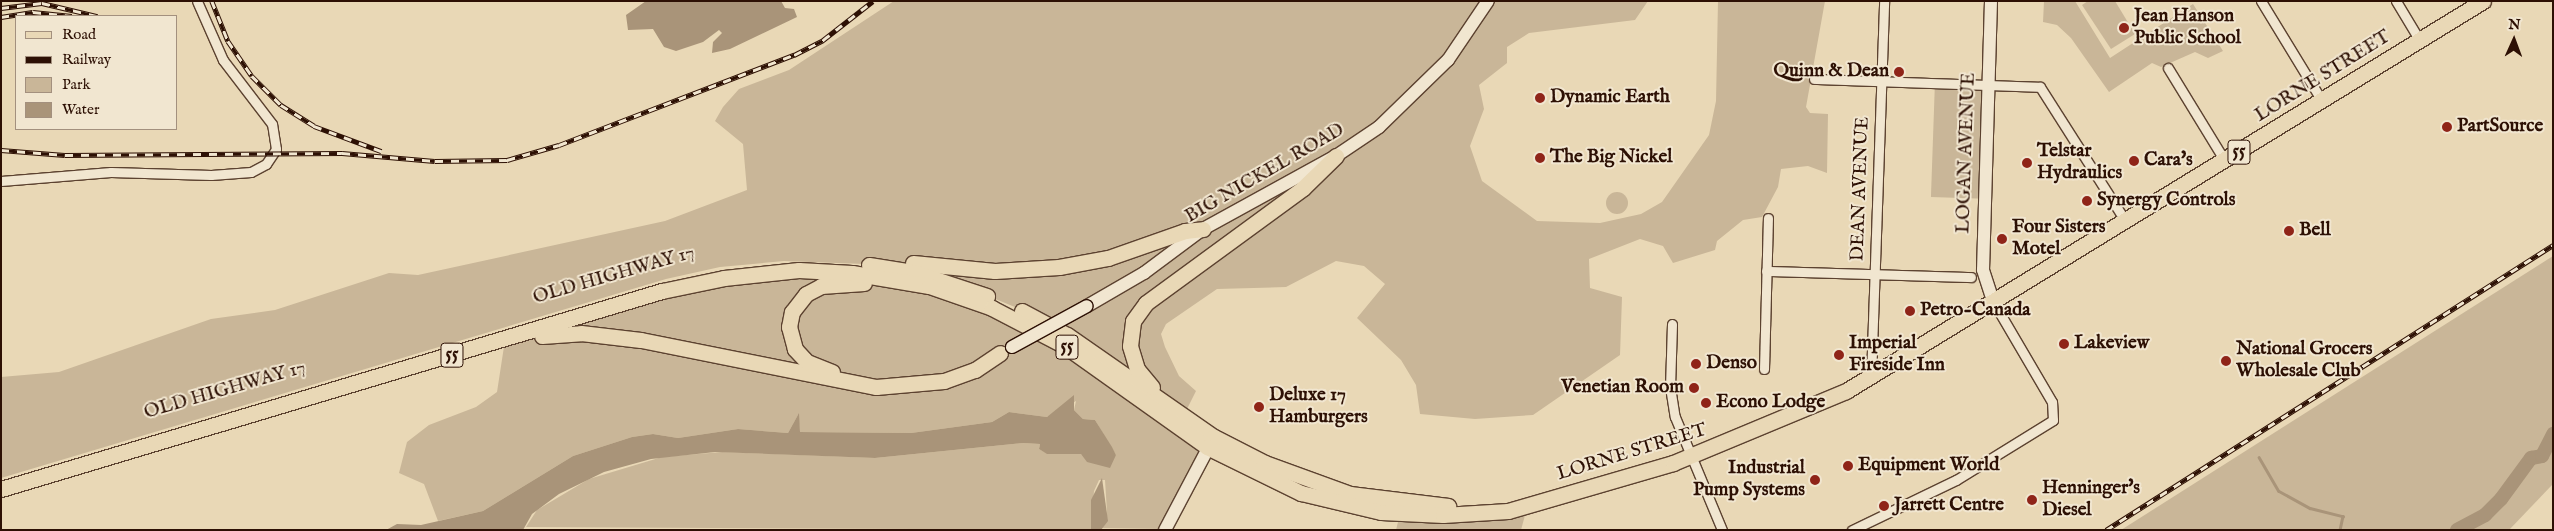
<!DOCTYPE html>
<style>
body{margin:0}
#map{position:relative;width:2554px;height:531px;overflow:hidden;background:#e9d8b6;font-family:"IM FELL English",serif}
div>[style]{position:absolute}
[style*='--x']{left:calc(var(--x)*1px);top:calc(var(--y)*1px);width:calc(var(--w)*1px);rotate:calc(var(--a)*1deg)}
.green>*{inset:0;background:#c9b698;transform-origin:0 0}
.round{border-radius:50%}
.water>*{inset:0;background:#a99479}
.stream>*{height:2.5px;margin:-1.25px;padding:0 1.25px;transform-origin:1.25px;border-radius:1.25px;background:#a99479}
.river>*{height:14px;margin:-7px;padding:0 7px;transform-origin:7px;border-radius:7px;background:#a99479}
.roads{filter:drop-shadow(1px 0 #5c4230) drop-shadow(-1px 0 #5c4230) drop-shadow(0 1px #5c4230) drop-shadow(0 -1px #5c4230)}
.street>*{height:9px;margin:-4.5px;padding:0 4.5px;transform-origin:4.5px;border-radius:4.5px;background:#f1e6d0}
.secondary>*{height:12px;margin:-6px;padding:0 6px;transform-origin:6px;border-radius:6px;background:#f1e6d0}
.primary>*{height:15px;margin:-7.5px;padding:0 7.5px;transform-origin:7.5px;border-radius:7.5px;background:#e9d8b6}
.rail>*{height:4.5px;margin-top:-2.25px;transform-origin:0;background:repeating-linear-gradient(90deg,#f1e6d0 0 8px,#2d1004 0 16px);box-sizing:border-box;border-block:1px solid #2d1004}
.bridges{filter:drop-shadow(1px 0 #2d1004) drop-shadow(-1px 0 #2d1004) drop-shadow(0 1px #2d1004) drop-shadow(0 -1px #2d1004)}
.secondary-bridge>*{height:12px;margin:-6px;padding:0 6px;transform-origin:6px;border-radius:6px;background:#f1e6d0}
.dots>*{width:14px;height:14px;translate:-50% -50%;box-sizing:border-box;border:2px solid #f1e6d0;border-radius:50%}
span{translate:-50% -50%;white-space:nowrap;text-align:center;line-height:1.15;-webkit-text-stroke:4px #f1e6d0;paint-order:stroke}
.shield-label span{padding:1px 4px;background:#f1e6d0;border:1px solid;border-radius:4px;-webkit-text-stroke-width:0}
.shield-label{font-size:18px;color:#2d1004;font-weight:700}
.poi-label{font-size:19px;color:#2d1004;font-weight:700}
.left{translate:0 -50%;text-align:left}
.right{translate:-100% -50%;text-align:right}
.street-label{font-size:19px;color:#2d1004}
.frame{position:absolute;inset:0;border:2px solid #2d1004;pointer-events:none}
.legend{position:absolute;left:15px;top:15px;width:162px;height:115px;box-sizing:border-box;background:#f1e6d0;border:1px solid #a3907e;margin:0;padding:6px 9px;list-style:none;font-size:15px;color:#2d1004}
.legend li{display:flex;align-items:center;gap:10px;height:25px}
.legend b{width:25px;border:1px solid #a3907e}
.north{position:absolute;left:2489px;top:15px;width:50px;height:50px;-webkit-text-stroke:4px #f1e6d0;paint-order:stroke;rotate:2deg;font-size:14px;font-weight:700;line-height:20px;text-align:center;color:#2d1004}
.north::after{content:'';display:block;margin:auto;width:18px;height:22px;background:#2d1004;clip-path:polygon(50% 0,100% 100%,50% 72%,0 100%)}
</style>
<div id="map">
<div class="green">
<div style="clip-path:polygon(894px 1px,1648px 1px,1635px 20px,1529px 33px,1507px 47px,1507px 63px,1479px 85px,1484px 109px,1470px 146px,1482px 181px,1537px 221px,1600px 223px,1641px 214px,1662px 202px,1709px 135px,1716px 101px,1718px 1px,1825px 1px,1806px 107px,1810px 113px,1828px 114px,1827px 173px,1808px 166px,1781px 169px,1778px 187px,1762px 217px,1743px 220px,1717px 241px,1715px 250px,1673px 263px,1663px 246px,1640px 239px,1589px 259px,1590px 288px,1622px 297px,1620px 355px,1533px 415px,1475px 419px,1420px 414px,1416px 385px,1401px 360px,1357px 318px,1385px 284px,1364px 266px,1336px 261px,1286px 287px,1217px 289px,1166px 324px,1161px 334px,1165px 347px,1179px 376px,1196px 391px,1184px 415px,1020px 309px,961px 285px,864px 264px,784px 261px,720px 267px,666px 279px,1px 478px,1px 377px,59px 372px,211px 319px,275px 310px,389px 273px,418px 275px,665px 221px,747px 190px,743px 144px,715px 121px,723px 107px,739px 89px,789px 70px)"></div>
<div style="clip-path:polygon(2044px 1px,2075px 1px,2110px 58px,2193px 4px,2223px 51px,2208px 58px,2195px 52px,2161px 67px,2152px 63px,2109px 92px,2071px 38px,2057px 25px,2043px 22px)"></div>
<div style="clip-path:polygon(2088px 1px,2115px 1px,2135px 34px,2111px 49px,2082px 5px)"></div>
<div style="left:1935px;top:81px;width:53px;height:116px;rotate:2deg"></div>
<div class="round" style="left:1606px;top:192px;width:22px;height:22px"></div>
<div style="clip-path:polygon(2553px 256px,2553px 484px,2509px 530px,2121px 530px)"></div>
<div style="clip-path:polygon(755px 274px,889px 279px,1028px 326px,1208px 448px,1166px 529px,1102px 528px,1107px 512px,1105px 480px,1099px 480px,1094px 491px,1091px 530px,526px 527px,537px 510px,589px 479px,662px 457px,722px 452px,875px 458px,1023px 443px,1040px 444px,1039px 449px,1048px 454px,1081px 454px,1100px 465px,1116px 455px,1095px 420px,1083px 419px,1074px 410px,1076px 401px,1047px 417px,1009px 412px,992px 422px,911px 433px,800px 432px,798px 415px,788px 433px,738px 429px,678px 438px,653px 434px,632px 437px,573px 456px,483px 511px,438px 521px,424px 484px,399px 473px,407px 442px,429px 425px,476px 407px,497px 392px,505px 340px)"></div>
<div style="clip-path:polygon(1528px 504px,1521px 530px,1396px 530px,1400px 514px)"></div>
</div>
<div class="water">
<div style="clip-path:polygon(646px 1px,781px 1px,785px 8px,794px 9px,797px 17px,730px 49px,712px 53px,713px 42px,722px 33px,719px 30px,703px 42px,676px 51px,664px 47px,653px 29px,628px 30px,626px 15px)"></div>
<div style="clip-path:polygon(1074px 395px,1074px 410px,1083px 419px,1095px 420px,1112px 447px,1116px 455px,1110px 468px,1087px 462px,1081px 454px,1047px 454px,1039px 449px,1040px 444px,1023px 443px,875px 458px,715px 452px,651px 459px,604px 472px,559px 494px,532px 514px,523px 530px,386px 530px,397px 524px,421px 525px,483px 511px,573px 456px,632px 437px,653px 434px,678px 438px,738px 429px,788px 433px,799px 413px,800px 432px,911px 433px,992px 422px,1009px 412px,1047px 417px)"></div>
<div style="clip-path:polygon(1102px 478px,1108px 521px,1101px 530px,1091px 530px,1091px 500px)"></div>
</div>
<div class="stream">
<div style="--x:2259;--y:457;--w:39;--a:60"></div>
<div style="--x:2279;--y:491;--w:35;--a:29"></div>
<div style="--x:2310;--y:508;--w:34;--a:14"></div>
<div style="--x:2343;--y:516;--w:14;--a:102"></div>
</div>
<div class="river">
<div style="--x:2457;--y:530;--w:32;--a:-28"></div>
<div style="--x:2485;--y:515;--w:23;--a:-45"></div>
<div style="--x:2501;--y:499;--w:51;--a:-53.8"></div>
<div style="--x:2531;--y:458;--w:11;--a:-10"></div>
<div style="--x:2542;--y:456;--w:25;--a:-63"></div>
</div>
<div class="roads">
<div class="street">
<div style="--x:2261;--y:1;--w:117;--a:58.6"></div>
<div style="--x:2396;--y:1;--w:47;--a:59"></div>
<div style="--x:2168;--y:68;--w:109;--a:58.5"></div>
<div style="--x:1814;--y:79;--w:226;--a:2"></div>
<div style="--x:2040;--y:87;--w:160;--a:57.5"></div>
<div style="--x:1;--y:181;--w:110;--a:-4.7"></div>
<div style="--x:111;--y:172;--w:100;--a:1.7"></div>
<div style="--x:211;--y:175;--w:40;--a:-4.3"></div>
<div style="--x:251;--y:172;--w:17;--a:-28"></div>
<div style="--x:266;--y:164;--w:18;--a:-56"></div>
<div style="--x:276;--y:149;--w:25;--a:-99"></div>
<div style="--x:272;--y:124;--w:81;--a:-127.4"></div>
<div style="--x:223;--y:60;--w:64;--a:-113.8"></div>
<div style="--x:1766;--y:271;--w:205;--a:1.7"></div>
<div style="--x:1672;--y:324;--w:63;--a:91.8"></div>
<div style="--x:1670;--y:387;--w:30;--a:81"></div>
<div style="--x:1675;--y:417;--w:122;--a:67.4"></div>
<div style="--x:1764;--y:369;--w:151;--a:-88.5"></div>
<div style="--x:1871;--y:378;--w:377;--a:-88"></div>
<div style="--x:1852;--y:530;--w:115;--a:-25.7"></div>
<div style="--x:1956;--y:480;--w:114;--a:-31.7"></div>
<div style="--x:2053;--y:420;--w:18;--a:-93"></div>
<div style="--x:2052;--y:402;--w:115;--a:-120.4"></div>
</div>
<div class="secondary">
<div style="--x:1991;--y:1;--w:269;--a:91.7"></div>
<div style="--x:1983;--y:270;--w:35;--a:72"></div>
<div style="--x:1087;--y:306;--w:66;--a:-30.1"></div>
<div style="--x:1144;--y:273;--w:74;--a:-36.7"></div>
<div style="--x:1203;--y:229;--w:152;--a:-28.8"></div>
<div style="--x:1336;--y:156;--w:52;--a:-34"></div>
<div style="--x:1379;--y:127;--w:96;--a:-44.2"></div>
<div style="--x:1448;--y:60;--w:71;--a:-55.9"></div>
<div style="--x:1165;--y:530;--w:103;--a:-62.2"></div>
</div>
<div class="primary">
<div style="--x:913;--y:263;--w:82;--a:5.6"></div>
<div style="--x:995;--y:271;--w:64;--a:-3.6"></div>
<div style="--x:1059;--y:267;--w:50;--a:-10.4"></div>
<div style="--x:1108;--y:258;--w:82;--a:-19.3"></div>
<div style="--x:1185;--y:231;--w:18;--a:-6"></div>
<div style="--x:869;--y:265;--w:46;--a:8.8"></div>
<div style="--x:914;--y:272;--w:77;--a:18.2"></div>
<div style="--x:1022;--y:311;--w:51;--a:28.1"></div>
<div style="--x:1067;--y:335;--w:179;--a:34.8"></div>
<div style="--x:1214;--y:437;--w:57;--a:27"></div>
<div style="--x:1265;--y:463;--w:90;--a:20"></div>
<div style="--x:1350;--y:494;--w:99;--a:7"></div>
<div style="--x:542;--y:336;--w:39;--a:-4"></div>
<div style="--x:581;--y:333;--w:60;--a:6.7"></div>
<div style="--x:641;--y:340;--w:240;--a:11.3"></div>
<div style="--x:876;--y:387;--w:68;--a:-5"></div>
<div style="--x:944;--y:381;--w:33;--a:-20"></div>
<div style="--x:975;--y:370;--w:30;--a:-34"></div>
<div style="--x:832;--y:372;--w:27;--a:-158"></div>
<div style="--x:807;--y:362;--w:18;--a:-133"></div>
<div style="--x:795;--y:349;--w:23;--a:-105"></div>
<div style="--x:789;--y:327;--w:15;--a:-79"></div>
<div style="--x:792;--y:312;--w:23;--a:-52"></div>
<div style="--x:806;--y:294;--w:17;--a:-28"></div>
<div style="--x:821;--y:286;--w:43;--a:-4"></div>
<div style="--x:1152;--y:387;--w:23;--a:-130"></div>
<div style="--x:1137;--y:369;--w:24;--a:-107"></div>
<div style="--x:1130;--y:346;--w:25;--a:-83"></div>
<div style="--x:1133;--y:321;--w:22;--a:-54"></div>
<div style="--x:1146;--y:303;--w:195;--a:-36.2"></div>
<div style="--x:1303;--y:188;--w:46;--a:-44.1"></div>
<div style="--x:1;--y:489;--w:690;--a:-16.68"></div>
<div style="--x:662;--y:291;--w:63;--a:-11.8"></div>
<div style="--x:724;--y:278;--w:75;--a:-6.1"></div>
<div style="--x:799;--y:270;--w:53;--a:3.2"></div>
<div style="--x:852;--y:273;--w:78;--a:9.6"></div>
<div style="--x:929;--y:286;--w:67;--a:19.2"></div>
<div style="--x:992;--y:308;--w:82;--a:27.5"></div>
<div style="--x:1065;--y:346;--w:174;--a:35.4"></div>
<div style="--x:1207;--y:447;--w:105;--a:26.1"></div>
<div style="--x:1301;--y:493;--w:82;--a:13.4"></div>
<div style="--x:1381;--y:512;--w:62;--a:2.8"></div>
<div style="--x:1443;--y:515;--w:65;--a:-3.5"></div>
<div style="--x:1508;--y:511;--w:172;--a:-16.2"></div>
<div style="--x:1673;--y:463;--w:187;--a:-22.6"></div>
<div style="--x:1846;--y:391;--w:747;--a:-31.48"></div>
</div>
</div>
<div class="rail">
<div style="--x:212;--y:1;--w:43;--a:68.2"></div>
<div style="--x:228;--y:41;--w:42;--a:55.6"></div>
<div style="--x:252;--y:76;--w:41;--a:45"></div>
<div style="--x:281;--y:105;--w:39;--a:32"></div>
<div style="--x:314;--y:126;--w:72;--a:20.5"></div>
<div style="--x:1;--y:8;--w:41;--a:-7"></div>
<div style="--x:42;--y:3;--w:57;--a:13.3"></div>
<div style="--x:1;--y:17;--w:32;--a:-9"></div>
<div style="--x:33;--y:12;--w:39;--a:6"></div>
<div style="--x:1;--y:150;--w:64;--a:4.5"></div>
<div style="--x:65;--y:155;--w:277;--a:-0.4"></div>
<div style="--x:342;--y:153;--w:93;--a:4.9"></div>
<div style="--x:435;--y:161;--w:72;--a:-0.8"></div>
<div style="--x:507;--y:160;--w:54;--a:-16.1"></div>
<div style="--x:559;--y:145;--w:252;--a:-21"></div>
<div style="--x:794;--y:55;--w:33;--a:-27"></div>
<div style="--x:823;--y:40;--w:63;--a:-38"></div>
<div style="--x:2106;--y:530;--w:530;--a:-32.52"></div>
</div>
<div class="bridges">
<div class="secondary-bridge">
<div style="--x:1012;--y:347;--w:85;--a:-28.7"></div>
</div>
</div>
<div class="dots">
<div style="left:2124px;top:28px;background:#8f2418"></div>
<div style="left:1899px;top:72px;background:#8f2418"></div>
<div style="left:1540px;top:98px;background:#8f2418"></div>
<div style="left:2447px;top:127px;background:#8f2418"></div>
<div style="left:1540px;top:158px;background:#8f2418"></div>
<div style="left:2134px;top:161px;background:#8f2418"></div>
<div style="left:2027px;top:163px;background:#8f2418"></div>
<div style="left:2087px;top:201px;background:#8f2418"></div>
<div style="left:2289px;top:231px;background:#8f2418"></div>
<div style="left:2002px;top:239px;background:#8f2418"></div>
<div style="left:1910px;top:311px;background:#8f2418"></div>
<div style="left:2064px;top:344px;background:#8f2418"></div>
<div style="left:1839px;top:355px;background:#8f2418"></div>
<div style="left:2226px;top:361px;background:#8f2418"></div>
<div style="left:1696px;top:364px;background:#8f2418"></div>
<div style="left:1694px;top:388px;background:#8f2418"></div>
<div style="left:1706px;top:403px;background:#8f2418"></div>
<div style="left:1259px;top:407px;background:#8f2418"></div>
<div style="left:1848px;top:466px;background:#8f2418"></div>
<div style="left:1815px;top:480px;background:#8f2418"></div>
<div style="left:2032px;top:500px;background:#8f2418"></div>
<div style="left:1884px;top:506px;background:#8f2418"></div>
</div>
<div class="shield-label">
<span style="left:2239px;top:152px">55</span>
<span style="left:1067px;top:347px">55</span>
<span style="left:452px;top:355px">55</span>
</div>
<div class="poi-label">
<span class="left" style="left:2134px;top:28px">Jean Hanson<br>Public School</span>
<span class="right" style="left:1889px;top:72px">Quinn &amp; Dean</span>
<span class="left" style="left:1550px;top:98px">Dynamic Earth</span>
<span class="left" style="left:2457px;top:127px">PartSource</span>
<span class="left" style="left:2037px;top:163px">Telstar<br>Hydraulics</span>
<span class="left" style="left:1550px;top:158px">The Big Nickel</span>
<span class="left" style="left:2144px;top:161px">Cara's</span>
<span class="left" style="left:2097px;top:201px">Synergy Controls</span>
<span class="left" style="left:2012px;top:239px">Four Sisters<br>Motel</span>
<span class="left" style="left:2299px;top:231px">Bell</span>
<span class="left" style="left:1920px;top:311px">Petro-Canada</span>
<span class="left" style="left:1849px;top:355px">Imperial<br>Fireside Inn</span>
<span class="left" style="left:2074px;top:344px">Lakeview</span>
<span class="left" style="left:2236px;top:361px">National Grocers<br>Wholesale Club</span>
<span class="left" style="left:1706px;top:364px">Denso</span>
<span class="right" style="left:1684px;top:388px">Venetian Room</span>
<span class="left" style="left:1269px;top:407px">Deluxe 17<br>Hamburgers</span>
<span class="left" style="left:1716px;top:403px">Econo Lodge</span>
<span class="left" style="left:1858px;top:466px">Equipment World</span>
<span class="right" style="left:1805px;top:480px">Industrial<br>Pump Systems</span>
<span class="left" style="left:2042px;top:500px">Henninger's<br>Diesel</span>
<span class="left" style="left:1894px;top:506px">Jarrett Centre</span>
</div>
<div class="street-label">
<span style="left:2323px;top:77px;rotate:-32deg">LORNE STREET</span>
<span style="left:1967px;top:153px;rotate:-88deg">LOGAN AVENUE</span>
<span style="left:1265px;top:174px;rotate:-30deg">BIG NICKEL ROAD</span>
<span style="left:1861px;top:189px;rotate:-88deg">DEAN AVENUE</span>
<span style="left:614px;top:276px;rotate:-16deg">OLD HIGHWAY 17</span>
<span style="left:225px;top:391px;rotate:-16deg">OLD HIGHWAY 17</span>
<span style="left:1632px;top:453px;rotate:-17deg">LORNE STREET</span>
</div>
<div class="frame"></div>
<ul class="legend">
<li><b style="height:6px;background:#e9d8b6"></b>Road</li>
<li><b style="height:6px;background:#2d1004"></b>Railway</li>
<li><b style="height:14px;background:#c9b698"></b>Park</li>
<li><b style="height:14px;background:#a99479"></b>Water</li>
</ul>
<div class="north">N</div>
</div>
